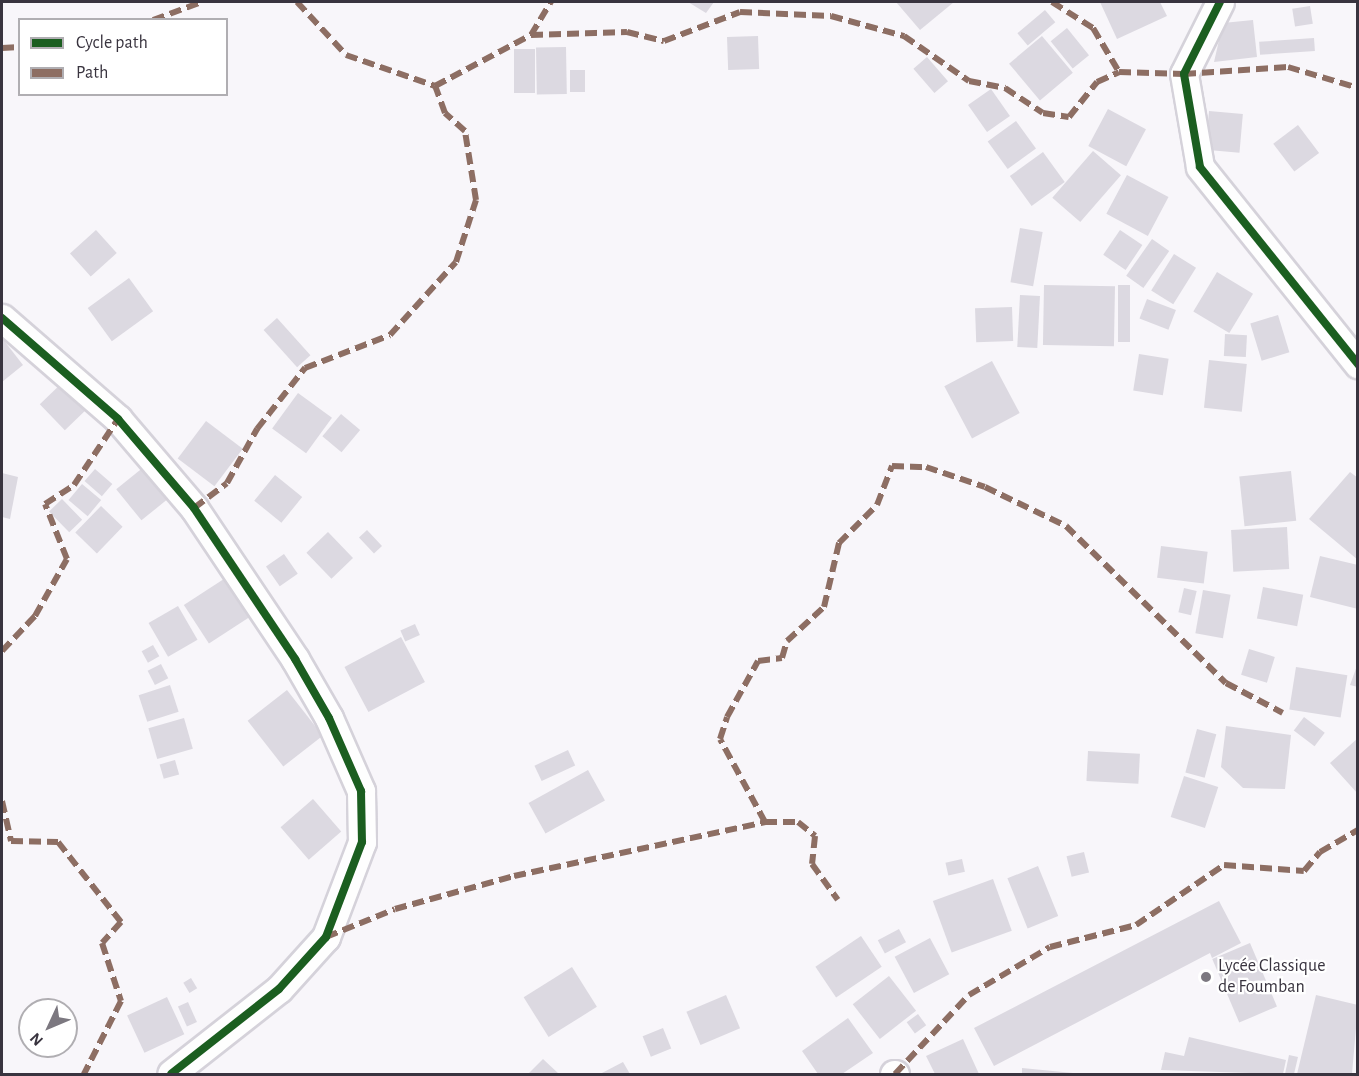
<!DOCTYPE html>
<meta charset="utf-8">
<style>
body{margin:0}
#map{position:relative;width:1359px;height:1076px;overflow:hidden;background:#f8f6fa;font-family:"Alegreya Sans",sans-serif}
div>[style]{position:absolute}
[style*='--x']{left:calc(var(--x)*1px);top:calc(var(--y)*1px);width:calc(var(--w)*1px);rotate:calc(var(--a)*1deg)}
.building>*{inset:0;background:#dcd9e1;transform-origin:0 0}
.roads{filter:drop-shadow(2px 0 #d5d2da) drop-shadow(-2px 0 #d5d2da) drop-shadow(0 2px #d5d2da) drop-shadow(0 -2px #d5d2da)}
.minor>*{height:27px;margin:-13.5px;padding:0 13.5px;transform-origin:13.5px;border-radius:13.5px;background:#fefefe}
.quiet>*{height:6px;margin-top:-3px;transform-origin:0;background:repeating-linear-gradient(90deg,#8d6e63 0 12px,transparent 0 18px)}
.cycleway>*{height:8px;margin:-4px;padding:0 4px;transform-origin:4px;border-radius:4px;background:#1b5e20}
.dots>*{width:16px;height:16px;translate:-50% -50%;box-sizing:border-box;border:3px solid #fff;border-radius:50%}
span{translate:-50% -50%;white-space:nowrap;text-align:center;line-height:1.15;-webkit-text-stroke:4.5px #fff;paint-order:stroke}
.poi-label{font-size:18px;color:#39343f}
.left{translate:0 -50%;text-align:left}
.frame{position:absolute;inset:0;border:3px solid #39343f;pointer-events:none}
.legend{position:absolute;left:18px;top:18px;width:210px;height:78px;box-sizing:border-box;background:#fff;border:2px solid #b0aeb2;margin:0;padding:8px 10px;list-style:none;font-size:18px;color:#39343f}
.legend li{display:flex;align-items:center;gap:12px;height:30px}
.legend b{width:30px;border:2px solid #b0aeb2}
.north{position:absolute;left:18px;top:998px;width:60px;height:60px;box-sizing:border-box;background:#fff;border:2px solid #b0aeb2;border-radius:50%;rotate:226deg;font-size:16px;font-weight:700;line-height:24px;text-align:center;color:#39343f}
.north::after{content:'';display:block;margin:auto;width:21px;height:27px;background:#7c7880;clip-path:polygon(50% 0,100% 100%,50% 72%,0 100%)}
</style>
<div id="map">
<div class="building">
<div style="clip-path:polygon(688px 2px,714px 2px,706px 13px)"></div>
<div style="clip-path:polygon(896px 2px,954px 2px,920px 30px)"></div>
<div style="clip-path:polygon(1100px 2px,1160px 2px,1167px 16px,1117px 39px)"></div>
<div style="left:1310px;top:6px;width:18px;height:18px;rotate:81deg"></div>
<div style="left:1045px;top:10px;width:16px;height:36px;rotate:50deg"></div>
<div style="clip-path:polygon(1253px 20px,1257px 57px,1214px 62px,1223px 23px)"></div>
<div style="left:1067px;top:28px;width:35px;height:21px;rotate:51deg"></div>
<div style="left:758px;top:36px;width:33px;height:31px;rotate:88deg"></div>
<div style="left:1042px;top:36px;width:48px;height:43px;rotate:50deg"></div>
<div style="left:1314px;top:38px;width:13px;height:55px;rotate:86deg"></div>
<div style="left:566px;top:47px;width:47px;height:30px;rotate:89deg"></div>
<div style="left:514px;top:49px;width:21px;height:44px"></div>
<div style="left:927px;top:57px;width:32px;height:18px;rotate:49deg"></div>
<div style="left:570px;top:70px;width:15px;height:22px"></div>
<div style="left:991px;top:89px;width:33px;height:28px;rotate:55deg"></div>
<div style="left:1108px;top:109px;width:43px;height:42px;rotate:28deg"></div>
<div style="left:1209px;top:111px;width:34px;height:39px;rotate:5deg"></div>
<div style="left:1016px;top:121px;width:34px;height:35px;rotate:54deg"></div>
<div style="left:1298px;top:125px;width:35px;height:31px;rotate:53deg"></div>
<div style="left:1093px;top:151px;width:37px;height:62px;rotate:41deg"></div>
<div style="left:1043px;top:152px;width:37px;height:41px;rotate:54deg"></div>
<div style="left:1127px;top:175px;width:47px;height:44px;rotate:28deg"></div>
<div style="left:1020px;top:228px;width:23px;height:55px;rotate:10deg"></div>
<div style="left:96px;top:230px;width:31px;height:35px;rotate:48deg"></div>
<div style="left:1120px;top:230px;width:27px;height:30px;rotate:34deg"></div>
<div style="left:1152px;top:239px;width:21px;height:45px;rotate:35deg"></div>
<div style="left:1174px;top:254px;width:26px;height:43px;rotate:32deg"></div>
<div style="left:1217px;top:272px;width:42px;height:46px;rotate:31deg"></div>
<div style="left:129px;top:278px;width:41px;height:51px;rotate:54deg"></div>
<div style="left:1044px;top:285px;width:71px;height:60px;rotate:1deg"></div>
<div style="left:1118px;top:285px;width:12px;height:57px"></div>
<div style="left:1020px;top:295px;width:20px;height:52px;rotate:3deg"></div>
<div style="left:1147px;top:299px;width:31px;height:21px;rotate:21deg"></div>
<div style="left:1012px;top:307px;width:34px;height:37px;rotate:88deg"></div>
<div style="left:1278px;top:315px;width:39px;height:29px;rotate:73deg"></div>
<div style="left:277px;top:318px;width:50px;height:18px;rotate:48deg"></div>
<div style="left:1225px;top:334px;width:22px;height:22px;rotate:3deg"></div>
<div style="clip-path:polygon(2px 338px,23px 365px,2px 382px)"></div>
<div style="left:1139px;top:354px;width:30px;height:37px;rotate:9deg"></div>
<div style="left:1209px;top:360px;width:38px;height:48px;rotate:6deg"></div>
<div style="left:992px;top:361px;width:59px;height:54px;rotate:62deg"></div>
<div style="left:65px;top:380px;width:36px;height:35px;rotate:46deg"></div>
<div style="left:298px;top:393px;width:42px;height:44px;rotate:36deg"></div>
<div style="left:341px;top:414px;width:25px;height:29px;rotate:40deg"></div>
<div style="left:206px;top:421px;width:46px;height:47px;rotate:37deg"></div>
<div style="left:145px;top:466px;width:40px;height:37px;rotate:51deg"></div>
<div style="left:95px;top:469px;width:23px;height:16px;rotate:41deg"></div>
<div style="left:1291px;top:471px;width:50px;height:52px;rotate:84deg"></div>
<div style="clip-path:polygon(1350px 472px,1358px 478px,1358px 560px,1309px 519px)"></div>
<div style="clip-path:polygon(2px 473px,18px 477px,10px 519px,2px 517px)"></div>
<div style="left:275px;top:475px;width:35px;height:33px;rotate:39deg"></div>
<div style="left:82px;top:484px;width:25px;height:21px;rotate:40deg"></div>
<div style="left:62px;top:499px;width:29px;height:18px;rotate:46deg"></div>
<div style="left:101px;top:506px;width:30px;height:37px;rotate:44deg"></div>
<div style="left:1287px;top:527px;width:42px;height:56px;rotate:87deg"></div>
<div style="left:367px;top:530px;width:22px;height:11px;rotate:47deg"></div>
<div style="left:328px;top:532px;width:36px;height:30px;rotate:46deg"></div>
<div style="left:1161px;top:546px;width:47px;height:32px;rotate:7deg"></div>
<div style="left:284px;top:554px;width:24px;height:22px;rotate:55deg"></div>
<div style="clip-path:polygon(1320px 556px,1358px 565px,1358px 609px,1310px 597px)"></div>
<div style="left:230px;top:575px;width:46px;height:55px;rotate:57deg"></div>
<div style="left:1263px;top:587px;width:41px;height:32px;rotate:11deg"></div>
<div style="left:1184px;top:588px;width:13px;height:25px;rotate:13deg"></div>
<div style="left:1203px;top:590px;width:28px;height:44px;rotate:10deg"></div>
<div style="left:178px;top:606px;width:39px;height:34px;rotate:60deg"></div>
<div style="left:415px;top:624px;width:12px;height:16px;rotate:66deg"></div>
<div style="left:401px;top:637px;width:51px;height:64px;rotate:62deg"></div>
<div style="left:153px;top:645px;width:13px;height:13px;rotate:61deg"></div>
<div style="left:1249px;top:649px;width:27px;height:27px;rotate:17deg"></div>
<div style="clip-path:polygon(1358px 663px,1358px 687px,1350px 685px)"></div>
<div style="left:161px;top:664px;width:16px;height:15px;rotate:63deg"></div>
<div style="left:1296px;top:667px;width:52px;height:43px;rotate:9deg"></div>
<div style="left:170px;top:685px;width:28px;height:33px;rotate:72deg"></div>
<div style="left:287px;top:690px;width:58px;height:50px;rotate:52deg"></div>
<div style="left:1304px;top:717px;width:26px;height:17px;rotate:37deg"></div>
<div style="left:184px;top:718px;width:32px;height:37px;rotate:74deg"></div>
<div style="clip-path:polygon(1226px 726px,1291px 735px,1285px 789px,1243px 788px,1221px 767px)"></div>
<div style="left:1197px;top:729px;width:20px;height:45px;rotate:15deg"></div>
<div style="clip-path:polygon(1358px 738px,1358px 794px,1330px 763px)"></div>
<div style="left:568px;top:750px;width:17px;height:37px;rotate:65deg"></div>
<div style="left:1088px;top:751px;width:52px;height:30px;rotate:3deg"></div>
<div style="left:175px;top:760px;width:15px;height:16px;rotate:74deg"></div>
<div style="left:588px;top:770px;width:35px;height:68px;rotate:61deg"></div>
<div style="left:1184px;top:776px;width:36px;height:43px;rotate:18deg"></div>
<div style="left:313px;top:799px;width:43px;height:43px;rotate:49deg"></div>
<div style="left:1084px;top:852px;width:21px;height:18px;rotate:76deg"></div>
<div style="left:962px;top:859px;width:13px;height:17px;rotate:77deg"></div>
<div style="left:1038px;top:866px;width:54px;height:33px;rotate:68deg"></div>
<div style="left:993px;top:879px;width:55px;height:64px;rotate:70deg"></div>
<div style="clip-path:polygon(1219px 901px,1241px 943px,1212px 958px,1210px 953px,994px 1066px,974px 1028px)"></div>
<div style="left:899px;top:929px;width:15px;height:24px;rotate:62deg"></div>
<div style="left:861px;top:936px;width:37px;height:55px;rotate:56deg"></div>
<div style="left:930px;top:938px;width:41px;height:40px;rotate:62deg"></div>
<div style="left:1250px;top:943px;width:69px;height:41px;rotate:67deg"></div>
<div style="left:572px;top:967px;width:47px;height:57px;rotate:58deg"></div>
<div style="left:889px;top:976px;width:44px;height:46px;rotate:52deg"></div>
<div style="left:191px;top:978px;width:12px;height:9px;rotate:59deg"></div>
<div style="left:726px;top:995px;width:36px;height:43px;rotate:67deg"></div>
<div style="clip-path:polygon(1316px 995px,1358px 1005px,1352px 1074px,1297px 1074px)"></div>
<div style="left:167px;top:997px;width:41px;height:44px;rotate:65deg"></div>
<div style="left:188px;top:1002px;width:22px;height:11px;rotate:66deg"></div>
<div style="left:918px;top:1014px;width:14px;height:14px;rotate:54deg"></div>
<div style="clip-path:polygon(848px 1018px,873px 1053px,842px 1074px,818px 1074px,802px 1051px)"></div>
<div style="left:663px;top:1028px;width:22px;height:22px;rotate:68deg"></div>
<div style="clip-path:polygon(1189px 1037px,1286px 1060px,1283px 1074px,1161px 1070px,1165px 1052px,1184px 1056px)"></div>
<div style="clip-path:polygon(963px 1039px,979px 1074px,935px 1074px,926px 1056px)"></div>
<div style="clip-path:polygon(1289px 1055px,1298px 1057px,1294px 1074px,1285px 1074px)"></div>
<div style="clip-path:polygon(543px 1059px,559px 1074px,528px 1074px)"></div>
<div style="clip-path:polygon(623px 1062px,630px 1074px,600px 1074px)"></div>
<div style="clip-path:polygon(1022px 1068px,1073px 1073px,1073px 1074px,1022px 1074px)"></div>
</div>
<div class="roads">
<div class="minor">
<div style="--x:1220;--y:2;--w:80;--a:116.6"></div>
<div style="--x:1184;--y:74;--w:94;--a:80.2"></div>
<div style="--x:1200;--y:167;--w:253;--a:51.3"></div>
<div style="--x:2;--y:318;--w:154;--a:41"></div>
<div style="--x:118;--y:419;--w:117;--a:49.5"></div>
<div style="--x:194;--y:508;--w:182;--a:56.2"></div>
<div style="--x:295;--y:659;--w:68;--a:60"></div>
<div style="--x:329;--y:718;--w:80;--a:66.3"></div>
<div style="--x:361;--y:791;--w:51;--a:88.9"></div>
<div style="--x:362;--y:842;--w:102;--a:110.8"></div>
<div style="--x:326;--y:937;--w:70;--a:132.1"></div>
<div style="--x:279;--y:989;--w:137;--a:141.8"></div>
<div style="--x:894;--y:1074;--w:1;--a:0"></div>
</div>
</div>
<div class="quiet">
<div style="--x:297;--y:2;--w:72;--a:47.2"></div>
<div style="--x:346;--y:55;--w:94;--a:19.2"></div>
<div style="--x:435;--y:86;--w:109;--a:-28"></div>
<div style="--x:531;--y:35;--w:39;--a:-59"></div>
<div style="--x:1052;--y:2;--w:49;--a:32.4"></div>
<div style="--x:1093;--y:28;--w:51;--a:59.4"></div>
<div style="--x:153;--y:20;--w:52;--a:-20.2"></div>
<div style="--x:531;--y:35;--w:96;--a:-1.8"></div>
<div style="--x:627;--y:32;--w:38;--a:14"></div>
<div style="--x:664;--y:41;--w:81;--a:-20.9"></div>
<div style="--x:740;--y:12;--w:91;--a:2.5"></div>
<div style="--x:831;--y:16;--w:76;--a:15.3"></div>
<div style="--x:904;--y:36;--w:79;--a:34.7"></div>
<div style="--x:969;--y:81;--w:37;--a:11"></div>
<div style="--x:1005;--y:88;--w:45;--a:33.3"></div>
<div style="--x:1043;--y:113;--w:26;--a:9"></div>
<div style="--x:1069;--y:117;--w:45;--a:-51.3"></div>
<div style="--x:1097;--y:82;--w:24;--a:-24"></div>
<div style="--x:1119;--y:72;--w:65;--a:1.8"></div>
<div style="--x:1184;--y:74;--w:104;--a:-3.9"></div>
<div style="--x:1288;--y:67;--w:73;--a:16.7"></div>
<div style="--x:2;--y:48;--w:18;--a:-3"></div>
<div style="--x:194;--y:508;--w:41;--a:-37.1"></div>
<div style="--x:227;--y:483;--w:62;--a:-60.9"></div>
<div style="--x:257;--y:429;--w:78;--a:-51.8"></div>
<div style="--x:305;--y:368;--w:91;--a:-21.2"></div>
<div style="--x:390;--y:335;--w:98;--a:-47.9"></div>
<div style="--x:456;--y:262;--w:65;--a:-72.1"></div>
<div style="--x:476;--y:200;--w:70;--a:-99.1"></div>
<div style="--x:465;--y:131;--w:27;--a:-138"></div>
<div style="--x:445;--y:113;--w:29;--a:-110"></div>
<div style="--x:2;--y:651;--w:48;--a:-46.7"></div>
<div style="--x:35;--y:616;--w:65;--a:-60.7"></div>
<div style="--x:67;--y:559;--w:59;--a:-111.8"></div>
<div style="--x:45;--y:504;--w:35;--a:-33"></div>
<div style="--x:74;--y:485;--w:79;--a:-56.3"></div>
<div style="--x:2;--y:801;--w:41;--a:77.3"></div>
<div style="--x:11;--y:841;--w:47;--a:1.2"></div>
<div style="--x:58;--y:842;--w:102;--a:51.8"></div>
<div style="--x:121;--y:922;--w:28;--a:132"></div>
<div style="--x:102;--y:943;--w:61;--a:71.9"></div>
<div style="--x:121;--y:1001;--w:82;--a:116.9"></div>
<div style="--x:765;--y:822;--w:94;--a:-118.5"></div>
<div style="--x:720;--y:739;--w:23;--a:-72"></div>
<div style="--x:727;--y:717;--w:64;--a:-61"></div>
<div style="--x:758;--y:661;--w:24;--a:-7"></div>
<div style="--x:782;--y:658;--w:18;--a:-74"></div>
<div style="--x:787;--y:641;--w:50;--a:-42.6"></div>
<div style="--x:824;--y:607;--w:66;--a:-76.8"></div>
<div style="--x:839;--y:543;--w:54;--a:-45"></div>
<div style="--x:877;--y:505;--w:42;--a:-69"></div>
<div style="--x:892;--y:466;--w:34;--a:2"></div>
<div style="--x:926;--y:467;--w:62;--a:18.7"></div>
<div style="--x:985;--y:487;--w:90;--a:25.7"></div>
<div style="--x:1066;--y:526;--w:224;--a:44.5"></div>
<div style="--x:1226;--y:683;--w:64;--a:27.8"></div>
<div style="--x:326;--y:937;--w:74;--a:-22.1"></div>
<div style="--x:395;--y:909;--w:123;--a:-15.5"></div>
<div style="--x:514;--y:876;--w:257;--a:-12.1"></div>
<div style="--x:765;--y:822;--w:33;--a:0"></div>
<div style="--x:798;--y:822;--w:22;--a:39"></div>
<div style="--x:815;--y:836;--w:28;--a:96"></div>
<div style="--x:812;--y:864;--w:44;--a:54.2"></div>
<div style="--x:895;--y:1074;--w:108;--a:-46.9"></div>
<div style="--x:969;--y:995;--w:94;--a:-30.7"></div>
<div style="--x:1050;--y:947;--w:89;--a:-14.3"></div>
<div style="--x:1136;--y:925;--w:107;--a:-34.3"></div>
<div style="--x:1224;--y:865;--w:80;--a:4.3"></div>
<div style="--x:1304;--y:871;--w:25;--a:-50"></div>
<div style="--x:1320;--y:852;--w:44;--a:-30.1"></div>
</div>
<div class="cycleway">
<div style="--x:1220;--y:2;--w:80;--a:116.6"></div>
<div style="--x:1184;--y:74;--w:94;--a:80.2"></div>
<div style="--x:1200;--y:167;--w:253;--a:51.3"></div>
<div style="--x:2;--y:318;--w:154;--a:41"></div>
<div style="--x:118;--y:419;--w:117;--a:49.5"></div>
<div style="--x:194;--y:508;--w:182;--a:56.2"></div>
<div style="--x:295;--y:659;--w:68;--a:60"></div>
<div style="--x:329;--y:718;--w:80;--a:66.3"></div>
<div style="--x:361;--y:791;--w:51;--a:88.9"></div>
<div style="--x:362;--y:842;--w:102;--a:110.8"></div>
<div style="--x:326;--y:937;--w:70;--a:132.1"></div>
<div style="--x:279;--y:989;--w:137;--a:141.8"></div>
</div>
<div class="dots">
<div style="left:1206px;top:977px;background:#7c7880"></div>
</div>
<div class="poi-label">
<span class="left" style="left:1218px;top:977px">Lycée Classique<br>de Foumban</span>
</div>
<div class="frame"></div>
<ul class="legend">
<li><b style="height:8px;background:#1b5e20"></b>Cycle path</li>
<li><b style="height:8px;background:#8d6e63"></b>Path</li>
</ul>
<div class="north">N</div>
</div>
